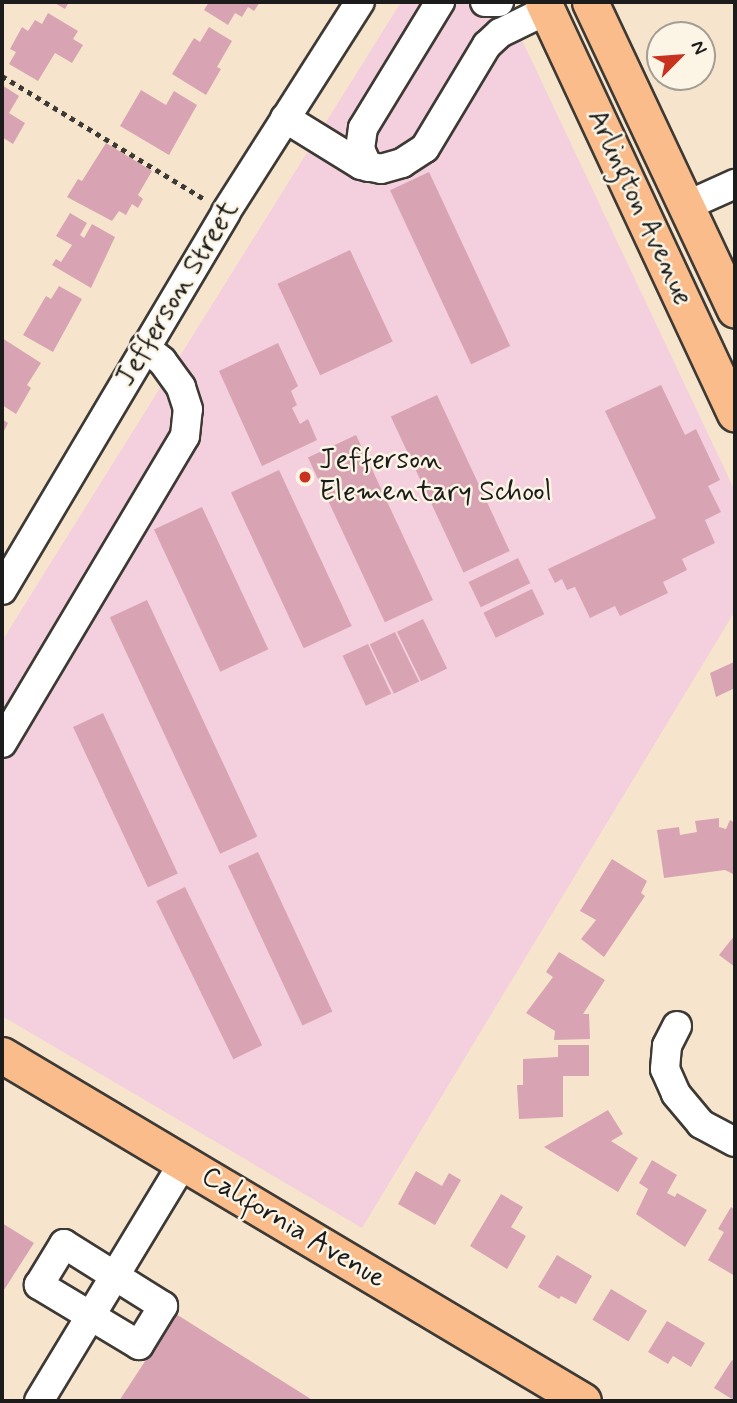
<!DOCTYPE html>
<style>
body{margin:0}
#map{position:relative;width:737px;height:1403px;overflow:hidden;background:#f6e5cc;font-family:Mynerve,sans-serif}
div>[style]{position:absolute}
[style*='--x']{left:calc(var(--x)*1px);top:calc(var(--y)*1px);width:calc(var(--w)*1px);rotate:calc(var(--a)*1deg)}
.built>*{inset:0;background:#f4cfdd}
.building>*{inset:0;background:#d8a4b3;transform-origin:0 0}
.path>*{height:4.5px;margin-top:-2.25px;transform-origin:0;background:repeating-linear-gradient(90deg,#3d3a36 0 5px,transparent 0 10px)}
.roads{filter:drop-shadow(2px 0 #3d3a36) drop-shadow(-2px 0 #3d3a36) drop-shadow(0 2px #3d3a36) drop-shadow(0 -2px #3d3a36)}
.minor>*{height:28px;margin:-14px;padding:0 14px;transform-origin:14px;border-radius:14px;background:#fff}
.major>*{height:35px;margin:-17.5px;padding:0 17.5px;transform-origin:17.5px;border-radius:17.5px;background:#fabc8b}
.dots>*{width:19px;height:19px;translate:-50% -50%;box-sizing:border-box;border:4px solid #fcf5e5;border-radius:50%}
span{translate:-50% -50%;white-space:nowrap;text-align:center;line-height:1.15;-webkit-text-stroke:5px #fcf5e5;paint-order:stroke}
.street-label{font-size:28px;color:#1c1c1c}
.poi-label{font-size:28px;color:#1c1c1c}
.left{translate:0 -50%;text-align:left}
.frame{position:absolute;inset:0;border:4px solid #1c1c1c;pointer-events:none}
.north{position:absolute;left:646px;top:21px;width:70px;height:70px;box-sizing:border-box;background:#fcf5e5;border:2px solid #a29e95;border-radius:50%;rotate:65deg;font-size:19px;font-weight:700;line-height:28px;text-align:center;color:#1c1c1c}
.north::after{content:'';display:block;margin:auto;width:24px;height:32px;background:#c8321e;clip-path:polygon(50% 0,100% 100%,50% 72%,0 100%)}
</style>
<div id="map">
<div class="built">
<div style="clip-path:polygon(401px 2px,504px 2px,735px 491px,735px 611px,362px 1228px,2px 1016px,2px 641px)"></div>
</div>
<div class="building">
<div style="clip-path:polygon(53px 2px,69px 2px,65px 9px)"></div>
<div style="clip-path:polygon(209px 2px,260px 2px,254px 11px,248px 7px,242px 17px,235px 13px,228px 25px,204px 10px)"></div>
<div style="clip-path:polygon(48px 13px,78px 31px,73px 39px,83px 45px,72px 63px,55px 53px,38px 81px,9px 64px,16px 52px,10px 49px,22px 27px,28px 31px,35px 20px,42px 24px)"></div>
<div style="clip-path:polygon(209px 27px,232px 41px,217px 67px,221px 69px,206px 95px,172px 74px,194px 38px,200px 42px)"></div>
<div style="clip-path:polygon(2px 85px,19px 96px,9px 113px,25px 123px,13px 144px,2px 137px)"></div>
<div style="clip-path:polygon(141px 90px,166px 105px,174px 91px,197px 105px,169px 155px,120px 126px)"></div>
<div style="clip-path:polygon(106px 143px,152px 171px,138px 195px,143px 199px,138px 208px,132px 204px,126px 215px,119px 211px,112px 221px,67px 197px,78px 179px,82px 181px)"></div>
<div style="left:429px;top:172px;width:192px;height:43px;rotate:65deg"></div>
<div style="clip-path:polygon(70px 213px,87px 223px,80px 235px,84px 238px,92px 224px,115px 237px,91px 288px,52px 265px,56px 259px,61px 262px,72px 245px,56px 236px)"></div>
<div style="left:350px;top:250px;width:101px;height:80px;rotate:65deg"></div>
<div style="clip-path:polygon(59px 286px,82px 299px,53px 352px,23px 335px,46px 296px,51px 299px)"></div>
<div style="clip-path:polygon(2px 338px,41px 363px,27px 385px,31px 388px,16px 414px,2px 405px)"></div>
<div style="clip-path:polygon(278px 343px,298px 386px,291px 391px,297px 405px,292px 408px,300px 424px,308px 419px,317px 440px,262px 466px,219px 371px)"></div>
<div style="clip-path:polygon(661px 385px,685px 435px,696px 429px,720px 480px,708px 486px,721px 512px,705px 520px,715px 543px,682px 559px,687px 570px,663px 582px,668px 593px,620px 616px,615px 606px,590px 618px,575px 587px,567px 590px,562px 579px,555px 583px,548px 569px,656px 518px,605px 411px)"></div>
<div style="left:437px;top:395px;width:172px;height:51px;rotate:65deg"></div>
<div style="clip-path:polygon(2px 419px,8px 423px,2px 435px)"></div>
<div style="left:356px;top:435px;width:182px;height:53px;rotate:65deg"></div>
<div style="left:279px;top:470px;width:172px;height:53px;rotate:65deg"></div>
<div style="left:202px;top:507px;width:157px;height:53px;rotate:65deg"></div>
<div style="left:518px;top:558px;width:28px;height:55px;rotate:64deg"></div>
<div style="left:532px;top:589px;width:28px;height:54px;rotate:64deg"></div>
<div style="left:147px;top:600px;width:261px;height:41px;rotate:65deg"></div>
<div style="left:423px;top:619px;width:55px;height:29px;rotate:64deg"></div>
<div style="left:395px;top:632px;width:55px;height:28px;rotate:64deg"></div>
<div style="left:368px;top:644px;width:55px;height:28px;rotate:65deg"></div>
<div style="clip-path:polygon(734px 662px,735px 688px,716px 697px,710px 673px)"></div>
<div style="left:103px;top:713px;width:177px;height:33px;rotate:65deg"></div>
<div style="clip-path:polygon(719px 818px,719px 827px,726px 829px,730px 820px,735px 823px,735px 875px,725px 870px,664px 878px,657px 830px,679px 827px,680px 835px,697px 832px,695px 821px)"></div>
<div style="left:258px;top:852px;width:176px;height:33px;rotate:65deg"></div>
<div style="clip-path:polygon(612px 859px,647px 881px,641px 893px,645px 896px,604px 957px,581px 939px,596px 920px,580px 911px)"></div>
<div style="left:185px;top:887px;width:176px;height:32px;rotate:64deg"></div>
<div style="clip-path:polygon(735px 935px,735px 967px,719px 955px)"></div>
<div style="clip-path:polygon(559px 952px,605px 980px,583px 1014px,589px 1014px,590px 1039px,554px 1040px,555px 1031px,526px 1013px,553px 977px,546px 972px)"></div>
<div style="clip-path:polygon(558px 1045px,589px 1045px,589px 1076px,563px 1076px,563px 1117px,519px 1119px,517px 1085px,523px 1085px,523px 1059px,558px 1057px)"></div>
<div style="clip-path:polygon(608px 1110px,623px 1134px,611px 1141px,638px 1158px,618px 1192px,544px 1147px)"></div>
<div style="clip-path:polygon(652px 1160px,677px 1175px,667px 1193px,675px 1197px,677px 1193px,707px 1210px,685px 1247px,636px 1214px,648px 1189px,639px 1183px)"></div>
<div style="clip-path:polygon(416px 1171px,442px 1186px,449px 1173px,461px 1180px,435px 1225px,398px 1204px)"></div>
<div style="clip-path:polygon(501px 1194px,523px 1207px,511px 1227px,526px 1236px,507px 1269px,470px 1246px)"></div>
<div style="clip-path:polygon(731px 1207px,735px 1210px,735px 1276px,708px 1260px,724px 1232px,718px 1229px)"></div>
<div style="clip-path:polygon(2px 1223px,34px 1243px,2px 1293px)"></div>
<div style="clip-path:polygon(557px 1255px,592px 1276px,576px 1304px,561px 1296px,559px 1299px,538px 1287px)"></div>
<div style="left:611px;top:1289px;width:42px;height:36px;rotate:31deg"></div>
<div style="clip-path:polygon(176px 1314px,314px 1401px,119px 1401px)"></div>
<div style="clip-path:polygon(667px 1321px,705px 1343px,691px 1367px,673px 1356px,668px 1364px,648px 1352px)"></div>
<div style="clip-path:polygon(732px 1360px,735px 1362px,735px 1401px,714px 1388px)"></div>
</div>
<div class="path">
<div style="--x:2;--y:76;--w:237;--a:31.3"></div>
</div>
<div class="roads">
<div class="minor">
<div style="--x:485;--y:2;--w:14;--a:0"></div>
<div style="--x:285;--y:118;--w:89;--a:31.7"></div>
<div style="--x:361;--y:165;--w:20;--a:11"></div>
<div style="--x:381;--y:169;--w:22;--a:-16"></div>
<div style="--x:402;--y:163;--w:27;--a:-33"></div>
<div style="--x:425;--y:148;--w:120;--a:-59"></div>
<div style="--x:487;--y:45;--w:18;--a:-43"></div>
<div style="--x:500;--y:33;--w:52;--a:-26.1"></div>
<div style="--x:368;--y:167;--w:20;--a:-114"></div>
<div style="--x:360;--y:149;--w:21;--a:-82"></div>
<div style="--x:363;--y:128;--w:148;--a:-58.6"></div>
<div style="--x:686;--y:206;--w:54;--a:-24.2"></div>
<div style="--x:2;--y:590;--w:439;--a:-59.3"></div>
<div style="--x:226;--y:212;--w:249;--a:-57.5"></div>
<div style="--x:2;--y:743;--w:357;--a:-59.2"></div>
<div style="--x:185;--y:436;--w:27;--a:-84"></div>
<div style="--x:188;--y:409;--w:23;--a:-108"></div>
<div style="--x:181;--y:387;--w:32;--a:-126"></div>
<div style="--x:162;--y:361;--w:22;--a:-141"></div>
<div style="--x:677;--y:1026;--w:22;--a:117"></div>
<div style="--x:667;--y:1046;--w:23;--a:95"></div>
<div style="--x:665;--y:1069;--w:27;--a:66"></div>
<div style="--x:676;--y:1094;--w:39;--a:50"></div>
<div style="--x:701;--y:1124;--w:38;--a:28"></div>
<div style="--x:64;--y:1244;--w:117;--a:32.1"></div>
<div style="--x:163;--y:1306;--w:46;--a:121.6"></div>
<div style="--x:139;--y:1345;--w:117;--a:-149"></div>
<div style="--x:39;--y:1285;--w:48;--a:-58.6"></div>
<div style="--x:39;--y:1401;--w:278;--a:-58.8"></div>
</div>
<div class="major">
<div style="--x:543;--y:2;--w:454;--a:65"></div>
<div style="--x:590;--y:2;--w:340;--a:64.8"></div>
<div style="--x:2;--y:1055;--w:676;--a:30.77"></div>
</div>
</div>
<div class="dots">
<div style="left:305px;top:477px;background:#c8321e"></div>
</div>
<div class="street-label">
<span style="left:639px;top:208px;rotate:65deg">Arlington Avenue</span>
<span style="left:178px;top:294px;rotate:-59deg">Jefferson Street</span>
<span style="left:293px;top:1228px;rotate:31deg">California Avenue</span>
</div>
<div class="poi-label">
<span class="left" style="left:319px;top:477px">Jefferson<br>Elementary School</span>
</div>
<div class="frame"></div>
<div class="north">N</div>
</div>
